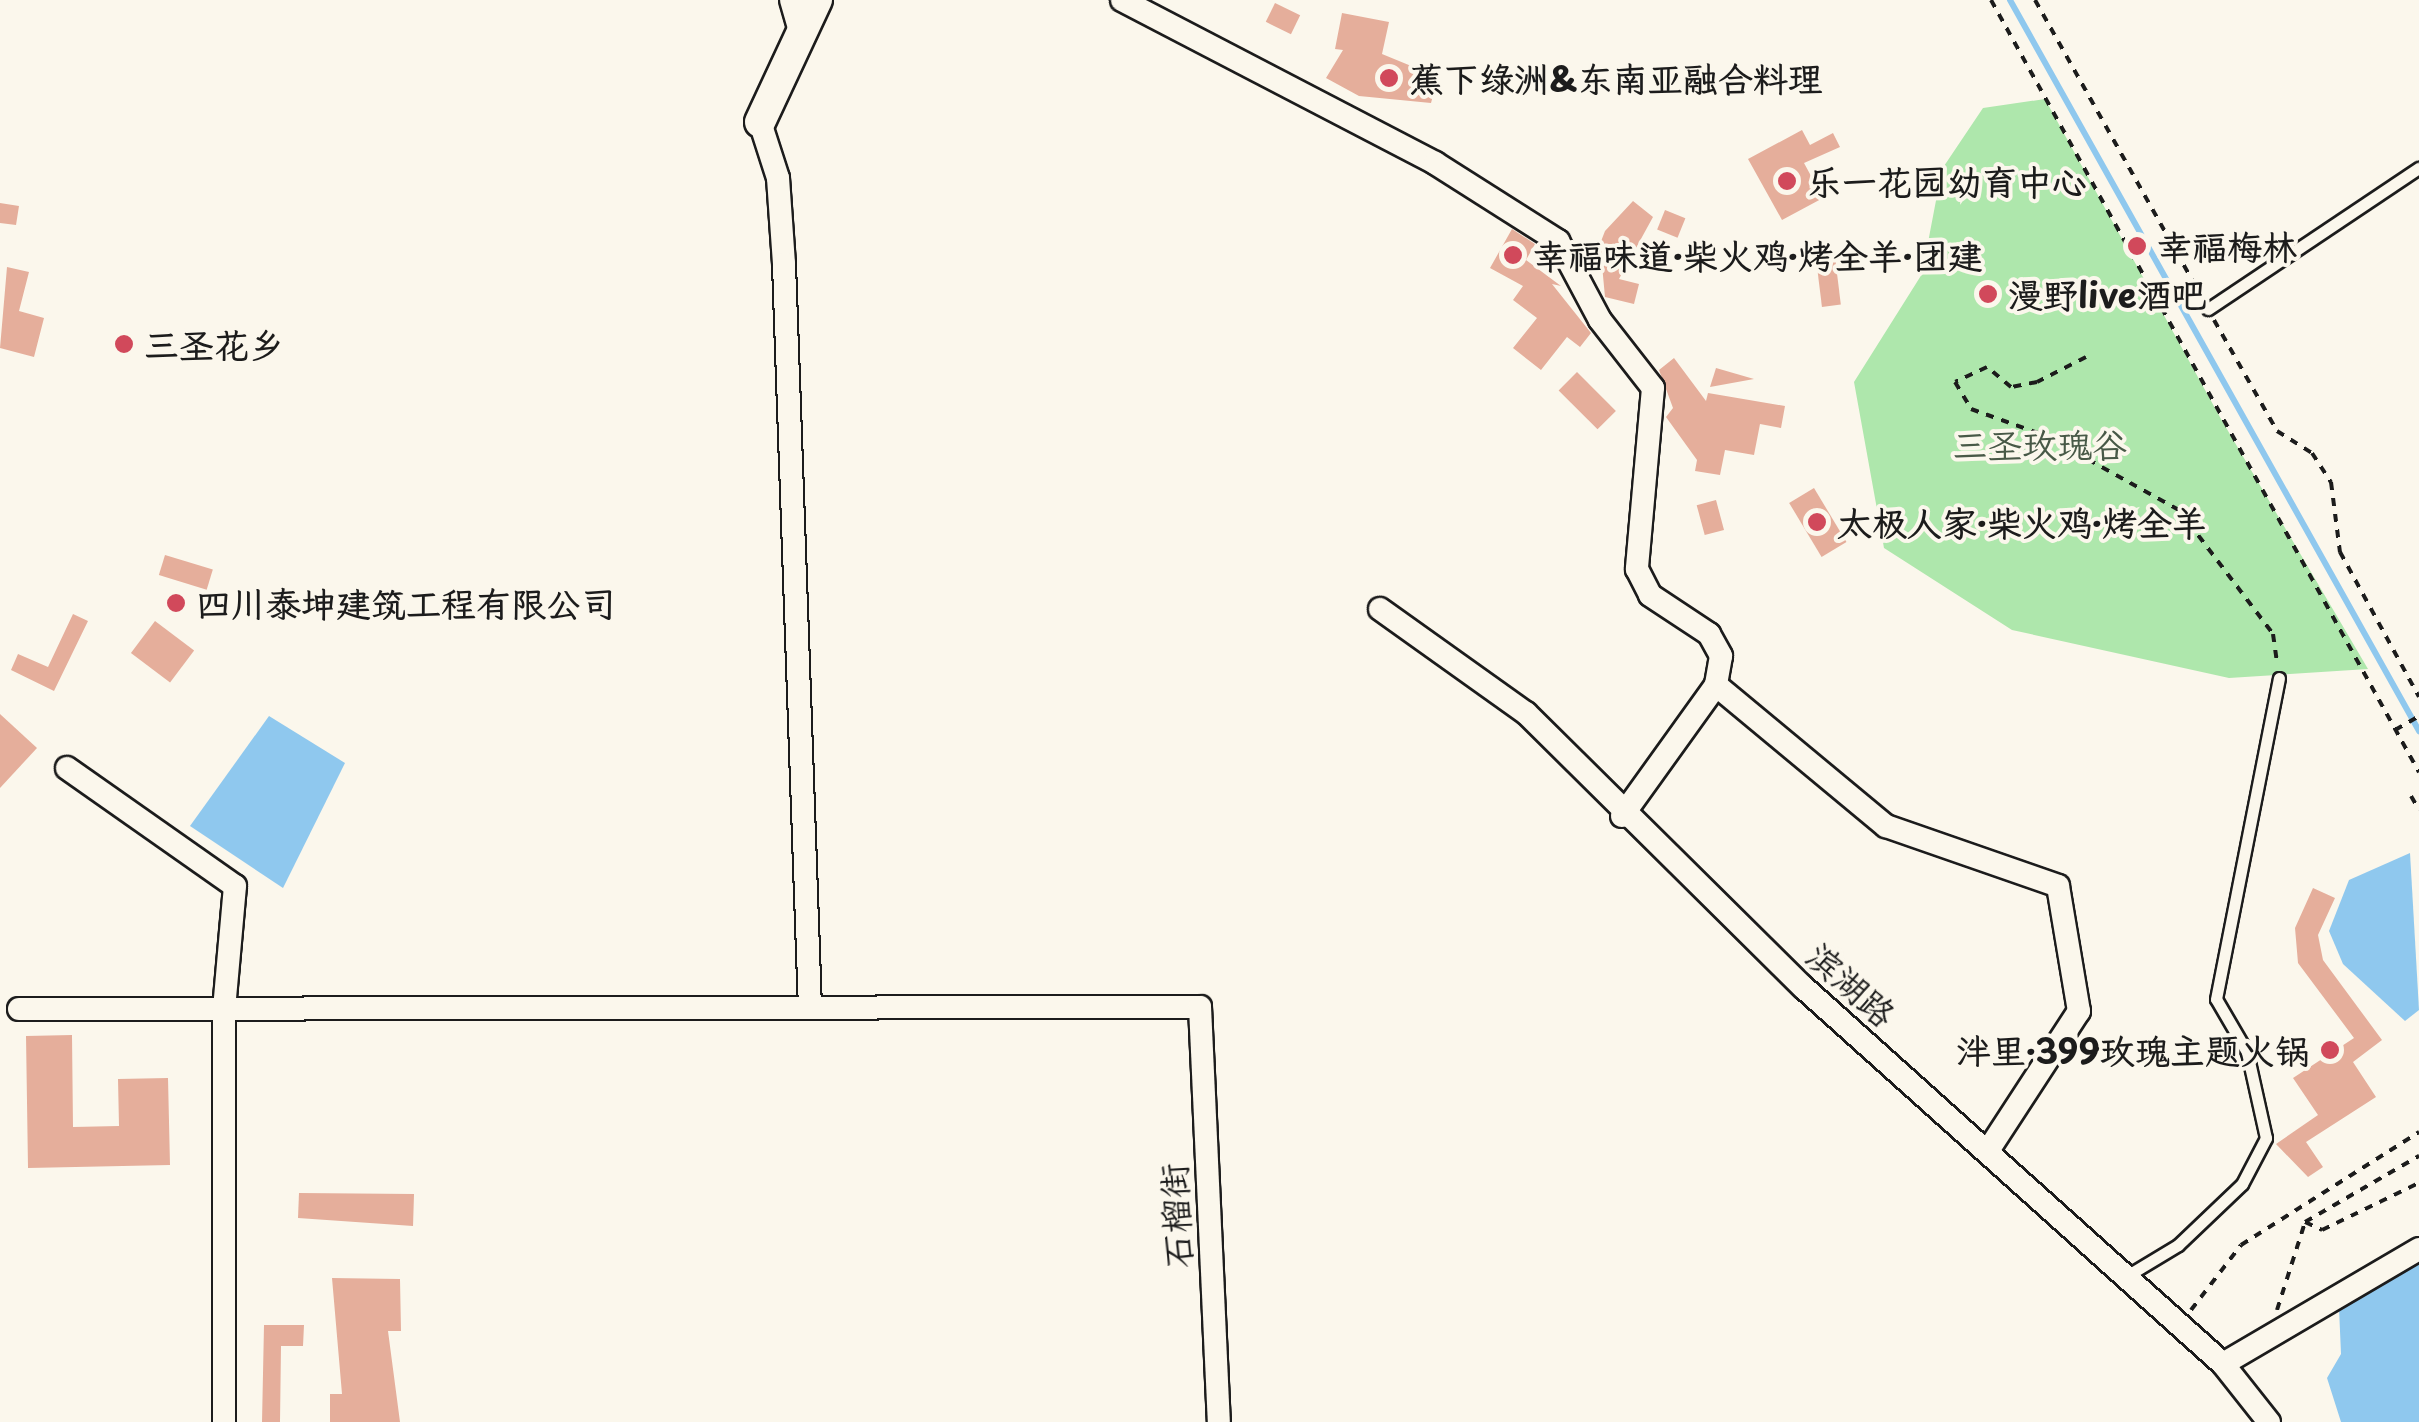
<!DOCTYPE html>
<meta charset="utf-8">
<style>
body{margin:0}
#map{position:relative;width:2419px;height:1422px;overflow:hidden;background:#fbf7ec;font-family:"Playpen Sans","LXGW WenKai TC",sans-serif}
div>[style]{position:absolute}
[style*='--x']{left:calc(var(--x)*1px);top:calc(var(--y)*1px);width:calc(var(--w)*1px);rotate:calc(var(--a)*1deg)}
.green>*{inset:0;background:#aee7ac}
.water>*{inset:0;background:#8fc8ee}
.stream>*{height:6px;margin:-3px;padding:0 3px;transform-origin:3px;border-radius:3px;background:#8fc8ee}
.building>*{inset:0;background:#e5ae9b;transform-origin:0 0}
.path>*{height:4px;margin-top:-2px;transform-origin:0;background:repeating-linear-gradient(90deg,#1c1c1c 0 8px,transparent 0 16px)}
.roads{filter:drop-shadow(2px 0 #1c1c1c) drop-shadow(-2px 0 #1c1c1c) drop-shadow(0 2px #1c1c1c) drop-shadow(0 -2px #1c1c1c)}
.service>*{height:11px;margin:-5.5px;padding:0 5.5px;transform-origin:5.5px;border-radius:5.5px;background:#fbf7ec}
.minor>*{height:22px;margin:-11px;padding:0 11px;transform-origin:11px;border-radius:11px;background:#fbf7ec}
.tertiary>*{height:30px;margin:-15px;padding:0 15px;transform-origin:15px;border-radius:15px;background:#fbf7ec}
.dots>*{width:28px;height:28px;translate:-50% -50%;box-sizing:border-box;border:5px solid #fbf7ec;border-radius:50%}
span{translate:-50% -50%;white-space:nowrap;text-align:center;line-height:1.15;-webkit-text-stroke:8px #fbf7ec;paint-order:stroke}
.poi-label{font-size:35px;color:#1c1c1c;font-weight:700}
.left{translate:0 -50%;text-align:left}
.right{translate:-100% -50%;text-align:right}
.park-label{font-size:35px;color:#485947}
.street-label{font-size:35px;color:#1c1c1c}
</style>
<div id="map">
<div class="green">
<div style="clip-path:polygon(2045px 99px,2221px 419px,2368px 669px,2229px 678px,2012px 630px,1884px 548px,1854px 382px,1922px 274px,1942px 169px,1983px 108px)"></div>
</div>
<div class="water">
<div style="clip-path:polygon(269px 716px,345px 763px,283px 888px,190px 826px)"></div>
<div style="clip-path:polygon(2410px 853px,2419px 1010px,2405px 1021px,2343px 964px,2329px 931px,2349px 880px)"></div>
<div style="clip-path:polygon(2419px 1263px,2419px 1422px,2341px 1422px,2327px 1378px,2341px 1354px,2339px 1308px)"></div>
</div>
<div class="stream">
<div style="--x:2010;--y:0;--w:838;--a:60.77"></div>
</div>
<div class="building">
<div style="left:1275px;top:3px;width:28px;height:21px;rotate:26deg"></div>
<div style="clip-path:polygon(1342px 13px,1389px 22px,1382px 54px,1438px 77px,1431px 103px,1359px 96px,1326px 78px,1343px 50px,1335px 49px)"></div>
<div style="clip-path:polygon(1802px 130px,1810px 145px,1833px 133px,1840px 147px,1804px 163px,1823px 198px,1782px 220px,1748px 159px)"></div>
<div style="clip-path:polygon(1633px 201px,1653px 217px,1619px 279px,1639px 284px,1634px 304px,1605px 297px,1602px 265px,1593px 262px,1605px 231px)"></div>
<div style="clip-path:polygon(0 203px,19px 206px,16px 225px,0 223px)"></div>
<div style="left:1665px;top:210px;width:22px;height:21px;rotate:22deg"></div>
<div style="clip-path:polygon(1512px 229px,1535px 244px,1526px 260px,1561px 286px,1552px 284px,1591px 333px,1580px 347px,1567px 337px,1541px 370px,1513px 348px,1537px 318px,1513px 300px,1523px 286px,1490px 268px)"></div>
<div style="left:1834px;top:249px;width:56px;height:19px;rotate:83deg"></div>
<div style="clip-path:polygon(7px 267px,29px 272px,19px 311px,44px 318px,34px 357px,0 348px)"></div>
<div style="clip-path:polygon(1674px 358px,1706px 401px,1708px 393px,1785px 406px,1781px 428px,1760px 424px,1754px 455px,1725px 450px,1720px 475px,1695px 471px,1697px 460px,1666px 417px,1673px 408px,1659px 370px)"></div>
<div style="clip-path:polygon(1716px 368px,1754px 379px,1710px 387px)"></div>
<div style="left:1577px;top:372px;width:55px;height:26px;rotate:45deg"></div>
<div style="left:1814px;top:488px;width:63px;height:29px;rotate:59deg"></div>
<div style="left:1716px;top:500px;width:31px;height:20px;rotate:75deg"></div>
<div style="left:165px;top:555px;width:50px;height:21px;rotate:17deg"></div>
<div style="clip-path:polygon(73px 614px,88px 621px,54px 691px,11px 670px,18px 654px,48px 667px)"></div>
<div style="left:155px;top:621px;width:49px;height:40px;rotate:37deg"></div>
<div style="clip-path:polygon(0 714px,37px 748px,0 788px)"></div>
<div style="clip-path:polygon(2313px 888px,2335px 898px,2318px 935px,2323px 960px,2382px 1040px,2353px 1062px,2376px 1097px,2306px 1142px,2323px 1167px,2308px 1177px,2276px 1144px,2318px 1115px,2293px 1078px,2354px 1038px,2298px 963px,2295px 928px)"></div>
<div style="clip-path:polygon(72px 1035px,73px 1127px,119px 1126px,118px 1079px,168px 1078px,170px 1165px,28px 1168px,26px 1036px)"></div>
<div style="clip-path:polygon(299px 1193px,414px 1194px,413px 1226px,298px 1218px)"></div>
<div style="clip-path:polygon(332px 1278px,400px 1279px,401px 1331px,388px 1331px,400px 1422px,330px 1422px,330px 1394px,342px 1394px)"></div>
<div style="clip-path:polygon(264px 1325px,304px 1325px,303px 1346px,281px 1346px,280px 1422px,262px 1422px)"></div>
</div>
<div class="path">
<div style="--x:1991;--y:0;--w:883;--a:61"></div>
<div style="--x:2035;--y:0;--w:337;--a:60.7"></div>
<div style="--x:2214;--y:320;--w:128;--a:60.4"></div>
<div style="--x:2277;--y:431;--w:41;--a:32.2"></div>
<div style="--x:2312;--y:453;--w:35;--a:57"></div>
<div style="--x:2331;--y:482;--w:71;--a:82.7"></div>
<div style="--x:2340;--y:552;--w:165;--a:61.4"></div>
<div style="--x:2086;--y:357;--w:55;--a:153"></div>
<div style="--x:2037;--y:382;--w:26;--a:169"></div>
<div style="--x:2011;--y:387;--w:31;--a:-140"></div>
<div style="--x:1987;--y:367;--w:35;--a:155"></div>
<div style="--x:1955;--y:382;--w:31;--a:59"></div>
<div style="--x:1971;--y:409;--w:80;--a:19.8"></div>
<div style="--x:2046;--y:436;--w:152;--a:29.1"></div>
<div style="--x:2179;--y:510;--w:156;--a:52.8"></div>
<div style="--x:2273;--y:634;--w:30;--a:82"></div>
<div style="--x:2395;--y:730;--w:28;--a:-30"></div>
<div style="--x:2411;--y:796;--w:16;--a:60"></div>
<div style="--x:2305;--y:1222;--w:19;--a:25"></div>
<div style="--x:2322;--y:1230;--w:108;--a:-25.9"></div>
<div style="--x:2191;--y:1310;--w:82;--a:-52.4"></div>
<div style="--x:2241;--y:1245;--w:211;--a:-32.4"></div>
<div style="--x:2277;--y:1310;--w:92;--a:-72.3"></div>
<div style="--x:2305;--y:1222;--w:132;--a:-30.1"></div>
</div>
<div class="roads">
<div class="service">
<div style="--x:2208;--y:309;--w:254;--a:-33.8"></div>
<div style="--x:2125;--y:1277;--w:62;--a:-31.1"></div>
<div style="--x:2178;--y:1245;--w:88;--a:-43.6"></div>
<div style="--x:2242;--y:1184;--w:52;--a:-62.4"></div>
<div style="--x:2266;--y:1138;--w:88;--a:-102.5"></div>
<div style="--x:2247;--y:1052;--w:61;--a:-120.3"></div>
<div style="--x:2216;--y:999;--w:327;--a:-78.9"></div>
</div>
<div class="minor">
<div style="--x:791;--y:0;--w:33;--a:74"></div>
<div style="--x:1122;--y:0;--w:353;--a:27.5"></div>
<div style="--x:1435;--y:163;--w:146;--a:32.4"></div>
<div style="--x:1558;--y:241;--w:89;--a:62"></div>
<div style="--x:1600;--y:320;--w:86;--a:52.1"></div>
<div style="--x:1653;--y:388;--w:182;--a:95.1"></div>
<div style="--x:1637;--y:569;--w:29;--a:63"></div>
<div style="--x:1650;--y:595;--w:71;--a:33.5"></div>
<div style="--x:1709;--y:634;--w:25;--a:61"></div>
<div style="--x:1721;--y:656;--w:29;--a:100"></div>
<div style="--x:1716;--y:685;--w:221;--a:39.7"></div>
<div style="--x:1886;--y:826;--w:182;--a:19.2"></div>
<div style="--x:2058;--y:886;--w:127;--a:80.5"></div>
<div style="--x:2079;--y:1011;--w:168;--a:123.1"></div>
<div style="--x:760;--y:122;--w:59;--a:72.2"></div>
<div style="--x:778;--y:178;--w:86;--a:86"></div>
<div style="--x:784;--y:264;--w:744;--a:88"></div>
<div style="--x:1380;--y:609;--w:179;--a:35.5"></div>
<div style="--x:1526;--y:713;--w:390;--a:44.7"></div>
<div style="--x:1803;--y:987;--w:564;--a:41.91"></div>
<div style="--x:2223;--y:1364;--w:74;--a:51.6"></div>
<div style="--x:67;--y:768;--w:205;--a:35.1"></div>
<div style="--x:235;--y:886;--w:124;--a:95.1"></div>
<div style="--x:224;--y:1010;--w:412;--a:90"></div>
<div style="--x:1622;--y:816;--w:161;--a:-54.3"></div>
<div style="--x:19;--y:1009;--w:1181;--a:-0.1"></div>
<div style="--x:1200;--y:1007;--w:415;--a:87.4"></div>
<div style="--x:2223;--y:1364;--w:227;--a:-30.4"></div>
</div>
<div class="tertiary">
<div style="--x:760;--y:122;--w:135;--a:-65"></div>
</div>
</div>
<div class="dots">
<div style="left:1389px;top:78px;background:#d1495b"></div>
<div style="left:1787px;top:181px;background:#d1495b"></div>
<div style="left:2137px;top:246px;background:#d1495b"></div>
<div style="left:1513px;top:255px;background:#d1495b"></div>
<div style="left:1988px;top:294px;background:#d1495b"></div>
<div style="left:124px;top:344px;background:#d1495b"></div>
<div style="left:1817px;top:522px;background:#d1495b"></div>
<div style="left:176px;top:603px;background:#d1495b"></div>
<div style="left:2330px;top:1050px;background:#d1495b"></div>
</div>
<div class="poi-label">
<span class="left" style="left:1409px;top:78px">蕉下绿洲&amp;东南亚融合料理</span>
<span class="left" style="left:1807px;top:181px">乐一花园幼育中心</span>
<span class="left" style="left:2157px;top:246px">幸福梅林</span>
<span class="left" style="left:1533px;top:255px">幸福味道·柴火鸡·烤全羊·团建</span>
<span class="left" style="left:2008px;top:294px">漫野live酒吧</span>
<span class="left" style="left:144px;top:344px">三圣花乡</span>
<span class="left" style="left:1837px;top:522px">太极人家·柴火鸡·烤全羊</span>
<span class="left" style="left:196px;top:603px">四川泰坤建筑工程有限公司</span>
<span class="right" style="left:2310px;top:1050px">泮里·399玫瑰主题火锅</span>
</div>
<div class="park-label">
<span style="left:2040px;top:444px">三圣玫瑰谷</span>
</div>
<div class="street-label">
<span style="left:1852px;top:984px;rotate:42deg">滨湖路</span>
<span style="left:1175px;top:1216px;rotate:-93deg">石榴街</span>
</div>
</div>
